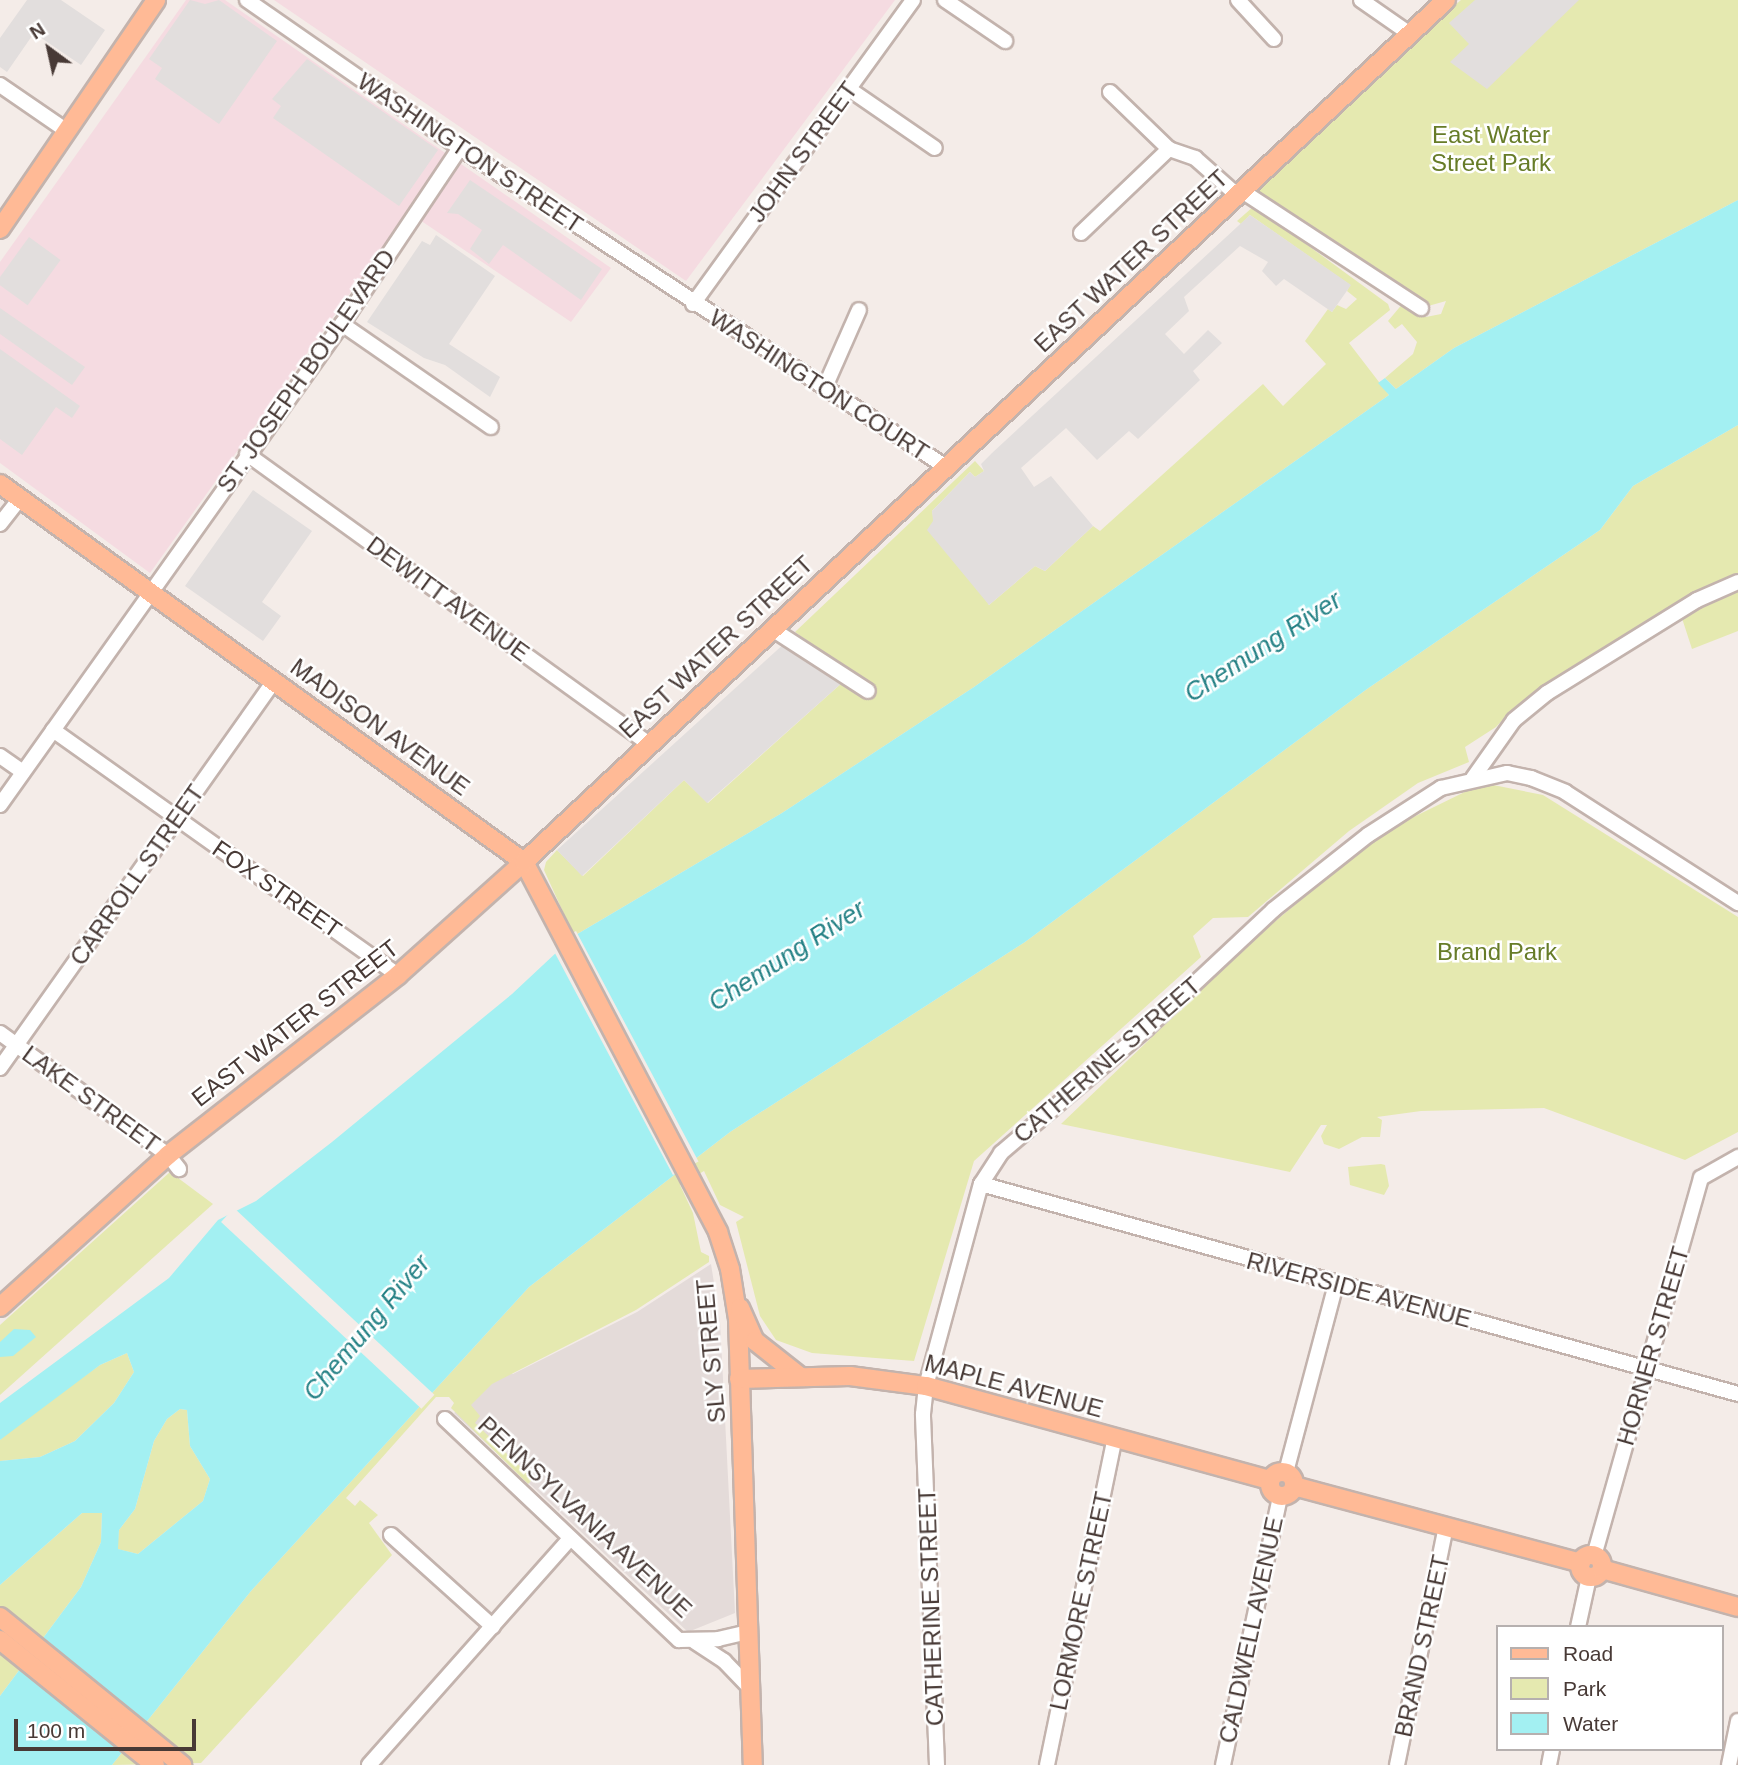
<!DOCTYPE html>
<style>
body{margin:0}
#map{position:relative;width:1738px;height:1765px;overflow:hidden;background:#f4ece8;font-family:Arial,sans-serif}
div>[style]{position:absolute}
[style*='--x']{left:calc(var(--x)*1px);top:calc(var(--y)*1px);width:calc(var(--w)*1px);rotate:calc(var(--a)*1deg)}
.industrial>*{inset:0;background:#e4dbd9}
.medical>*{inset:0;background:#f5dbe1}
.green>*{inset:0;background:#e5e9b0}
.parking>*{inset:0;background:#e2dedd;transform-origin:0 0}
.water>*{inset:0;background:#a3f0f2}
.pier>*{inset:0;background:#f4ece8;transform-origin:0 0}
.roads{filter:drop-shadow(2px 0 #c3b3ad) drop-shadow(-2px 0 #c3b3ad) drop-shadow(0 2px #c3b3ad) drop-shadow(0 -2px #c3b3ad)}
.minor>*{height:14px;margin:-7px;padding:0 7px;transform-origin:7px;border-radius:7px;background:#fff}
.major>*{height:18px;margin:-9px;padding:0 9px;transform-origin:9px;border-radius:9px;background:#ffba96}
.major>.ring{margin:-9px;padding:0;box-sizing:content-box;background:none;border:18px solid #ffba96;border-radius:50%}
span{translate:-50% -50%;white-space:nowrap;text-align:center;line-height:1.15;-webkit-text-stroke:5px #fff;paint-order:stroke}
.park-label{font-size:24px;color:#677c28}
.street-label{font-size:24px;color:#483a36}
.water-label{font-size:26px;color:#248185;font-style:italic}
.legend{position:absolute;left:1496px;top:1625px;width:228px;height:126px;box-sizing:border-box;background:#fff;border:2px solid #b6b0af;margin:0;padding:9px 12px;list-style:none;font-size:21px;color:#483a36}
.legend li{display:flex;align-items:center;gap:14px;height:35px}
.legend b{width:35px;border:2px solid #b6b0af}
.north{position:absolute;left:14px;top:14px;width:70px;height:70px;-webkit-text-stroke:5px #fff;paint-order:stroke;rotate:327deg;font-size:19px;font-weight:700;line-height:28px;text-align:center;color:#483a36}
.north::after{content:'';display:block;margin:auto;width:24px;height:32px;background:#483a36;clip-path:polygon(50% 0,100% 100%,50% 72%,0 100%)}
.scale{position:absolute;left:14px;top:1719px;width:182px;height:32px;box-sizing:border-box;border:4px solid #483a36;border-top:0;padding-left:9px;font-size:21px;line-height:24px;white-space:nowrap;color:#483a36;-webkit-text-stroke:5px #fff;paint-order:stroke}
</style>
<div id="map">
<div class="industrial">
<div style="clip-path:polygon(711px 1264px,720px 1321px,735px 1613px,688px 1632px,454px 1413px,502px 1369px,513px 1374px,637px 1312px)"></div>
</div>
<div class="medical">
<div style="clip-path:polygon(186px 0,225px 0,611px 268px,571px 322px,408px 212px,150px 573px,0 463px,0 262px)"></div>
<div style="clip-path:polygon(274px 0,895px 0,686px 281px)"></div>
</div>
<div class="green">
<div style="clip-path:polygon(1461px 0,1738px 0,1738px 200px,1454px 348px,1396px 389px,1385px 378px,1413px 354px,1417px 342px,1402px 324px,1395px 329px,1388px 321px,1404px 302px,1426px 317px,1441px 314px,1446px 301px,1421px 308px,1242px 191px)"></div>
<div style="clip-path:polygon(1254px 206px,1388px 304px,1390px 310px,1349px 343px,1389px 395px,974px 687px,782px 813px,574px 936px,544px 870px,546px 862px,557px 850px,583px 876px,684px 780px,708px 803px,844px 681px,870px 685px,795px 632px,975px 461px,984px 471px,975px 477px,970px 472px,932px 511px,934px 521px,989px 605px,1035px 566px,1045px 571px,1093px 526px,1100px 531px,1263px 384px,1283px 406px,1326px 364px,1305px 341px,1328px 309px,1332px 312px,1337px 305px,1346px 309px,1357px 299px,1347px 291px,1350px 285px,1250px 215px,1241px 224px,1237px 221px)"></div>
<div style="clip-path:polygon(1738px 425px,1738px 631px,1692px 649px,1678px 606px,1597px 651px,1516px 706px,1496px 727px,1465px 747px,1469px 762px,1418px 783px,1349px 831px,1248px 917px,1213px 918px,1193px 936px,1201px 957px,974px 1161px,914px 1361px,812px 1353px,776px 1340px,760px 1316px,736px 1222px,744px 1217px,720px 1205px,704px 1171px,680px 1185px,693px 1213px,701px 1252px,709px 1256px,709px 1262px,636px 1310px,492px 1384px,471px 1405px,480px 1416px,475px 1423px,533px 1479px,528px 1484px,451px 1408px,454px 1403px,449px 1397px,436px 1397px,346px 1498px,355px 1506px,360px 1500px,378px 1515px,369px 1523px,392px 1555px,201px 1763px,112px 1765px,251px 1591px,529px 1287px,730px 1132px,1025px 942px,1367px 689px,1600px 530px,1633px 486px)"></div>
<div style="clip-path:polygon(1483px 783px,1543px 795px,1738px 917px,1738px 1132px,1685px 1160px,1544px 1108px,1421px 1111px,1377px 1117px,1382px 1120px,1380px 1137px,1362px 1137px,1339px 1149px,1324px 1144px,1321px 1136px,1327px 1125px,1321px 1125px,1290px 1172px,1061px 1124px,1261px 933px,1383px 832px)"></div>
<div style="clip-path:polygon(1381px 1164px,1385px 1165px,1389px 1186px,1384px 1195px,1350px 1185px,1348px 1167px)"></div>
<div style="clip-path:polygon(170px 1172px,213px 1204px,0 1395px,0 1325px)"></div>
<div style="clip-path:polygon(127px 1353px,134px 1372px,114px 1403px,75px 1441px,40px 1457px,0 1461px,0 1440px,12px 1427px,100px 1365px)"></div>
<div style="clip-path:polygon(180px 1409px,187px 1410px,190px 1446px,210px 1479px,203px 1501px,138px 1554px,117px 1549px,119px 1530px,135px 1509px,154px 1441px,167px 1419px)"></div>
<div style="clip-path:polygon(102px 1512px,101px 1542px,81px 1587px,0 1696px,0 1585px,82px 1513px)"></div>
</div>
<div class="parking">
<div style="clip-path:polygon(27px 0,61px 0,105px 30px,81px 65px,34px 33px,7px 72px,0 67px,0 38px)"></div>
<div style="clip-path:polygon(190px 0,205px 4px,219px 0,277px 41px,219px 124px,155px 79px,162px 68px,149px 59px)"></div>
<div style="clip-path:polygon(1475px 0,1579px 0,1487px 89px,1450px 62px,1469px 44px,1449px 23px)"></div>
<div style="clip-path:polygon(307px 59px,438px 150px,399px 206px,273px 118px,281px 106px,272px 99px)"></div>
<div style="clip-path:polygon(470px 180px,602px 269px,581px 300px,503px 245px,489px 264px,470px 249px,482px 230px,458px 214px,447px 213px)"></div>
<div style="clip-path:polygon(1250px 215px,1351px 285px,1332px 312px,1284px 279px,1276px 286px,1262px 271px,1268px 262px,1240px 246px,1184px 297px,1189px 311px,1165px 334px,1184px 354px,1208px 330px,1222px 343px,1193px 371px,1200px 380px,1138px 439px,1129px 431px,1097px 460px,1066px 428px,1021px 468px,1034px 487px,1051px 476px,1093px 526px,1045px 571px,1035px 566px,989px 605px,927px 530px,933px 521px,932px 511px,970px 472px,975px 477px,984px 471px,981px 464px,992px 453px)"></div>
<div style="clip-path:polygon(436px 235px,495px 276px,449px 344px,500px 377px,490px 397px,445px 365px,424px 358px,367px 322px,422px 241px,430px 245px)"></div>
<div style="left:29px;top:237px;width:39px;height:56px;rotate:36deg"></div>
<div style="clip-path:polygon(0 308px,85px 367px,72px 385px,0 334px)"></div>
<div style="clip-path:polygon(0 349px,80px 406px,72px 418px,56px 407px,22px 455px,0 439px)"></div>
<div style="clip-path:polygon(253px 490px,312px 531px,262px 602px,281px 616px,263px 641px,185px 586px)"></div>
<div style="clip-path:polygon(786px 642px,844px 681px,707px 803px,684px 780px,582px 876px,557px 850px)"></div>
</div>
<div class="water">
<div style="clip-path:polygon(evenodd,1738px 200px,1738px 425px,1633px 486px,1600px 530px,1367px 689px,1025px 942px,730px 1132px,529px 1287px,251px 1591px,112px 1765px,0 1765px,0 1696px,81px 1587px,101px 1542px,102px 1513px,82px 1513px,0 1585px,0 1461px,40px 1457px,75px 1441px,114px 1403px,134px 1372px,127px 1353px,100px 1365px,0 1440px,0 1403px,169px 1278px,218px 1220px,256px 1201px,332px 1142px,512px 994px,574px 936px,782px 813px,974px 687px,1389px 395px,1378px 383px,1385px 378px,1396px 389px,1454px 348px,1738px 200px,180px 1409px,187px 1410px,190px 1446px,210px 1479px,203px 1501px,138px 1554px,118px 1549px,119px 1530px,135px 1509px,154px 1441px,167px 1419px,180px 1409px)"></div>
<div style="clip-path:polygon(14px 1329px,30px 1330px,36px 1337px,13px 1356px,0 1357px,0 1342px)"></div>
</div>
<div class="pier">
<div style="left:576px;top:931px;width:261px;height:29px;rotate:62deg"></div>
<div style="left:234px;top:1208px;width:274px;height:19px;rotate:43deg"></div>
</div>
<div class="roads">
<div class="minor">
<div style="--x:247;--y:0;--w:259;--a:34.8"></div>
<div style="--x:460;--y:148;--w:581;--a:33.28"></div>
<div style="--x:945;--y:0;--w:73;--a:34.3"></div>
<div style="--x:1238;--y:0;--w:53;--a:47.3"></div>
<div style="--x:1361;--y:0;--w:60;--a:34.8"></div>
<div style="--x:0;--y:85;--w:81;--a:34.5"></div>
<div style="--x:849;--y:89;--w:104;--a:34.5"></div>
<div style="--x:1110;--y:92;--w:82;--a:44"></div>
<div style="--x:1242;--y:191;--w:214;--a:33.2"></div>
<div style="--x:1081;--y:233;--w:122;--a:-43.7"></div>
<div style="--x:1169;--y:149;--w:28;--a:19"></div>
<div style="--x:1195;--y:158;--w:56;--a:41.4"></div>
<div style="--x:693;--y:304;--w:375;--a:-54.1"></div>
<div style="--x:342;--y:324;--w:181;--a:34.7"></div>
<div style="--x:825;--y:387;--w:84;--a:-66.2"></div>
<div style="--x:247;--y:454;--w:496;--a:35.8"></div>
<div style="--x:0;--y:524;--w:33;--a:-52"></div>
<div style="--x:772;--y:629;--w:114;--a:32.9"></div>
<div style="--x:53;--y:730;--w:423;--a:35.4"></div>
<div style="--x:0;--y:756;--w:28;--a:35"></div>
<div style="--x:1473;--y:778;--w:71;--a:-54.7"></div>
<div style="--x:1514;--y:720;--w:43;--a:-39.3"></div>
<div style="--x:1547;--y:693;--w:176;--a:-31.8"></div>
<div style="--x:1697;--y:600;--w:45;--a:-23.7"></div>
<div style="--x:0;--y:805;--w:590;--a:-54.59"></div>
<div style="--x:342;--y:324;--w:212;--a:-56.2"></div>
<div style="--x:0;--y:1033;--w:208;--a:36"></div>
<div style="--x:168;--y:1155;--w:18;--a:52"></div>
<div style="--x:0;--y:1068;--w:474;--a:-54.7"></div>
<div style="--x:981;--y:1184;--w:786;--a:15.5"></div>
<div style="--x:445;--y:1419;--w:322;--a:43.4"></div>
<div style="--x:679;--y:1640;--w:39;--a:-1"></div>
<div style="--x:718;--y:1639;--w:32;--a:-13"></div>
<div style="--x:1286;--y:1472;--w:195;--a:-75.1"></div>
<div style="--x:391;--y:1535;--w:137;--a:42"></div>
<div style="--x:1594;--y:1556;--w:393;--a:-74.2"></div>
<div style="--x:1701;--y:1178;--w:43;--a:-29.6"></div>
<div style="--x:1578;--y:1627;--w:51;--a:-77.6"></div>
<div style="--x:695;--y:1642;--w:35;--a:33"></div>
<div style="--x:724;--y:1661;--w:37;--a:46"></div>
<div style="--x:369;--y:1765;--w:302;--a:-48.4"></div>
<div style="--x:937;--y:1765;--w:351;--a:-92.3"></div>
<div style="--x:923;--y:1414;--w:28;--a:-84"></div>
<div style="--x:926;--y:1386;--w:209;--a:-74.8"></div>
<div style="--x:981;--y:1184;--w:37;--a:-57"></div>
<div style="--x:1001;--y:1153;--w:191;--a:-40.5"></div>
<div style="--x:1146;--y:1029;--w:174;--a:-43.1"></div>
<div style="--x:1273;--y:910;--w:121;--a:-38.3"></div>
<div style="--x:1368;--y:835;--w:87;--a:-32.8"></div>
<div style="--x:1441;--y:788;--w:68;--a:-12.8"></div>
<div style="--x:1507;--y:773;--w:25;--a:12"></div>
<div style="--x:1531;--y:778;--w:37;--a:22"></div>
<div style="--x:1565;--y:792;--w:206;--a:32.7"></div>
<div style="--x:1047;--y:1765;--w:334;--a:-78.3"></div>
<div style="--x:1223;--y:1765;--w:275;--a:-78"></div>
<div style="--x:1397;--y:1765;--w:243;--a:-78.4"></div>
<div style="--x:1549;--y:1765;--w:16;--a:-79"></div>
<div style="--x:1729;--y:1765;--w:45;--a:-78.4"></div>
</div>
<div class="major">
<div style="--x:0;--y:229;--w:277;--a:-55.7"></div>
<div style="--x:0;--y:484;--w:646;--a:35.81"></div>
<div style="--x:524;--y:862;--w:418;--a:62.3"></div>
<div style="--x:718;--y:1232;--w:39;--a:72"></div>
<div style="--x:730;--y:1269;--w:51;--a:80.9"></div>
<div style="--x:738;--y:1319;--w:446;--a:88.1"></div>
<div style="--x:0;--y:1307;--w:227;--a:-42.1"></div>
<div style="--x:168;--y:1155;--w:292;--a:-38"></div>
<div style="--x:398;--y:975;--w:169;--a:-41.9"></div>
<div style="--x:524;--y:862;--w:1262;--a:-43.07"></div>
<div style="--x:740;--y:1308;--w:36;--a:66"></div>
<div style="--x:755;--y:1341;--w:55;--a:38.3"></div>
<div style="--x:739;--y:1379;--w:111;--a:-1.5"></div>
<div style="--x:850;--y:1376;--w:77;--a:7.5"></div>
<div style="--x:926;--y:1386;--w:357;--a:15.3"></div>
<div class="ring" style="left:1270px;top:1472px;width:6px;height:6px"></div>
<div style="--x:1294;--y:1486;--w:297;--a:15"></div>
<div class="ring" style="left:1580px;top:1555px;width:4px;height:4px"></div>
<div style="--x:1602;--y:1569;--w:141;--a:15.6"></div>
<div style="--x:0;--y:1617;--w:235;--a:39.1"></div>
<div style="--x:0;--y:1640;--w:199;--a:38.9"></div>
</div>
</div>
<div class="park-label">
<span style="left:1491px;top:149px">East Water<br>Street Park</span>
<span style="left:1497px;top:952px">Brand Park</span>
</div>
<div class="street-label">
<span style="left:803px;top:152px;rotate:-54deg">JOHN STREET</span>
<span style="left:470px;top:153px;rotate:34deg">WASHINGTON STREET</span>
<span style="left:1131px;top:261px;rotate:-43deg">EAST WATER STREET</span>
<span style="left:306px;top:371px;rotate:-55deg">ST. JOSEPH BOULEVARD</span>
<span style="left:819px;top:385px;rotate:33deg">WASHINGTON COURT</span>
<span style="left:448px;top:599px;rotate:36deg">DEWITT AVENUE</span>
<span style="left:716px;top:647px;rotate:-43deg">EAST WATER STREET</span>
<span style="left:380px;top:727px;rotate:36deg">MADISON AVENUE</span>
<span style="left:137px;top:875px;rotate:-55deg">CARROLL STREET</span>
<span style="left:277px;top:889px;rotate:35deg">FOX STREET</span>
<span style="left:295px;top:1023px;rotate:-38deg">EAST WATER STREET</span>
<span style="left:1107px;top:1060px;rotate:-41deg">CATHERINE STREET</span>
<span style="left:91px;top:1099px;rotate:36deg">LAKE STREET</span>
<span style="left:1359px;top:1290px;rotate:15deg">RIVERSIDE AVENUE</span>
<span style="left:1653px;top:1346px;rotate:-74deg">HORNER STREET</span>
<span style="left:711px;top:1351px;rotate:-95deg">SLY STREET</span>
<span style="left:1014px;top:1386px;rotate:15deg">MAPLE AVENUE</span>
<span style="left:585px;top:1517px;rotate:43deg">PENNSYLVANIA AVENUE</span>
<span style="left:1081px;top:1601px;rotate:-78deg">LORMORE STREET</span>
<span style="left:931px;top:1607px;rotate:-92deg">CATHERINE STREET</span>
<span style="left:1251px;top:1630px;rotate:-78deg">CALDWELL AVENUE</span>
<span style="left:1422px;top:1646px;rotate:-78deg">BRAND STREET</span>
</div>
<div class="water-label">
<span style="left:1263px;top:647px;rotate:-33deg">Chemung River</span>
<span style="left:787px;top:956px;rotate:-33deg">Chemung River</span>
<span style="left:367px;top:1328px;rotate:-50deg">Chemung River</span>
</div>
<ul class="legend">
<li><b style="height:9px;background:#ffba96"></b>Road</li>
<li><b style="height:19px;background:#e5e9b0"></b>Park</li>
<li><b style="height:19px;background:#a3f0f2"></b>Water</li>
</ul>
<div class="north">N</div>
<div class="scale">100 m</div>
</div>
